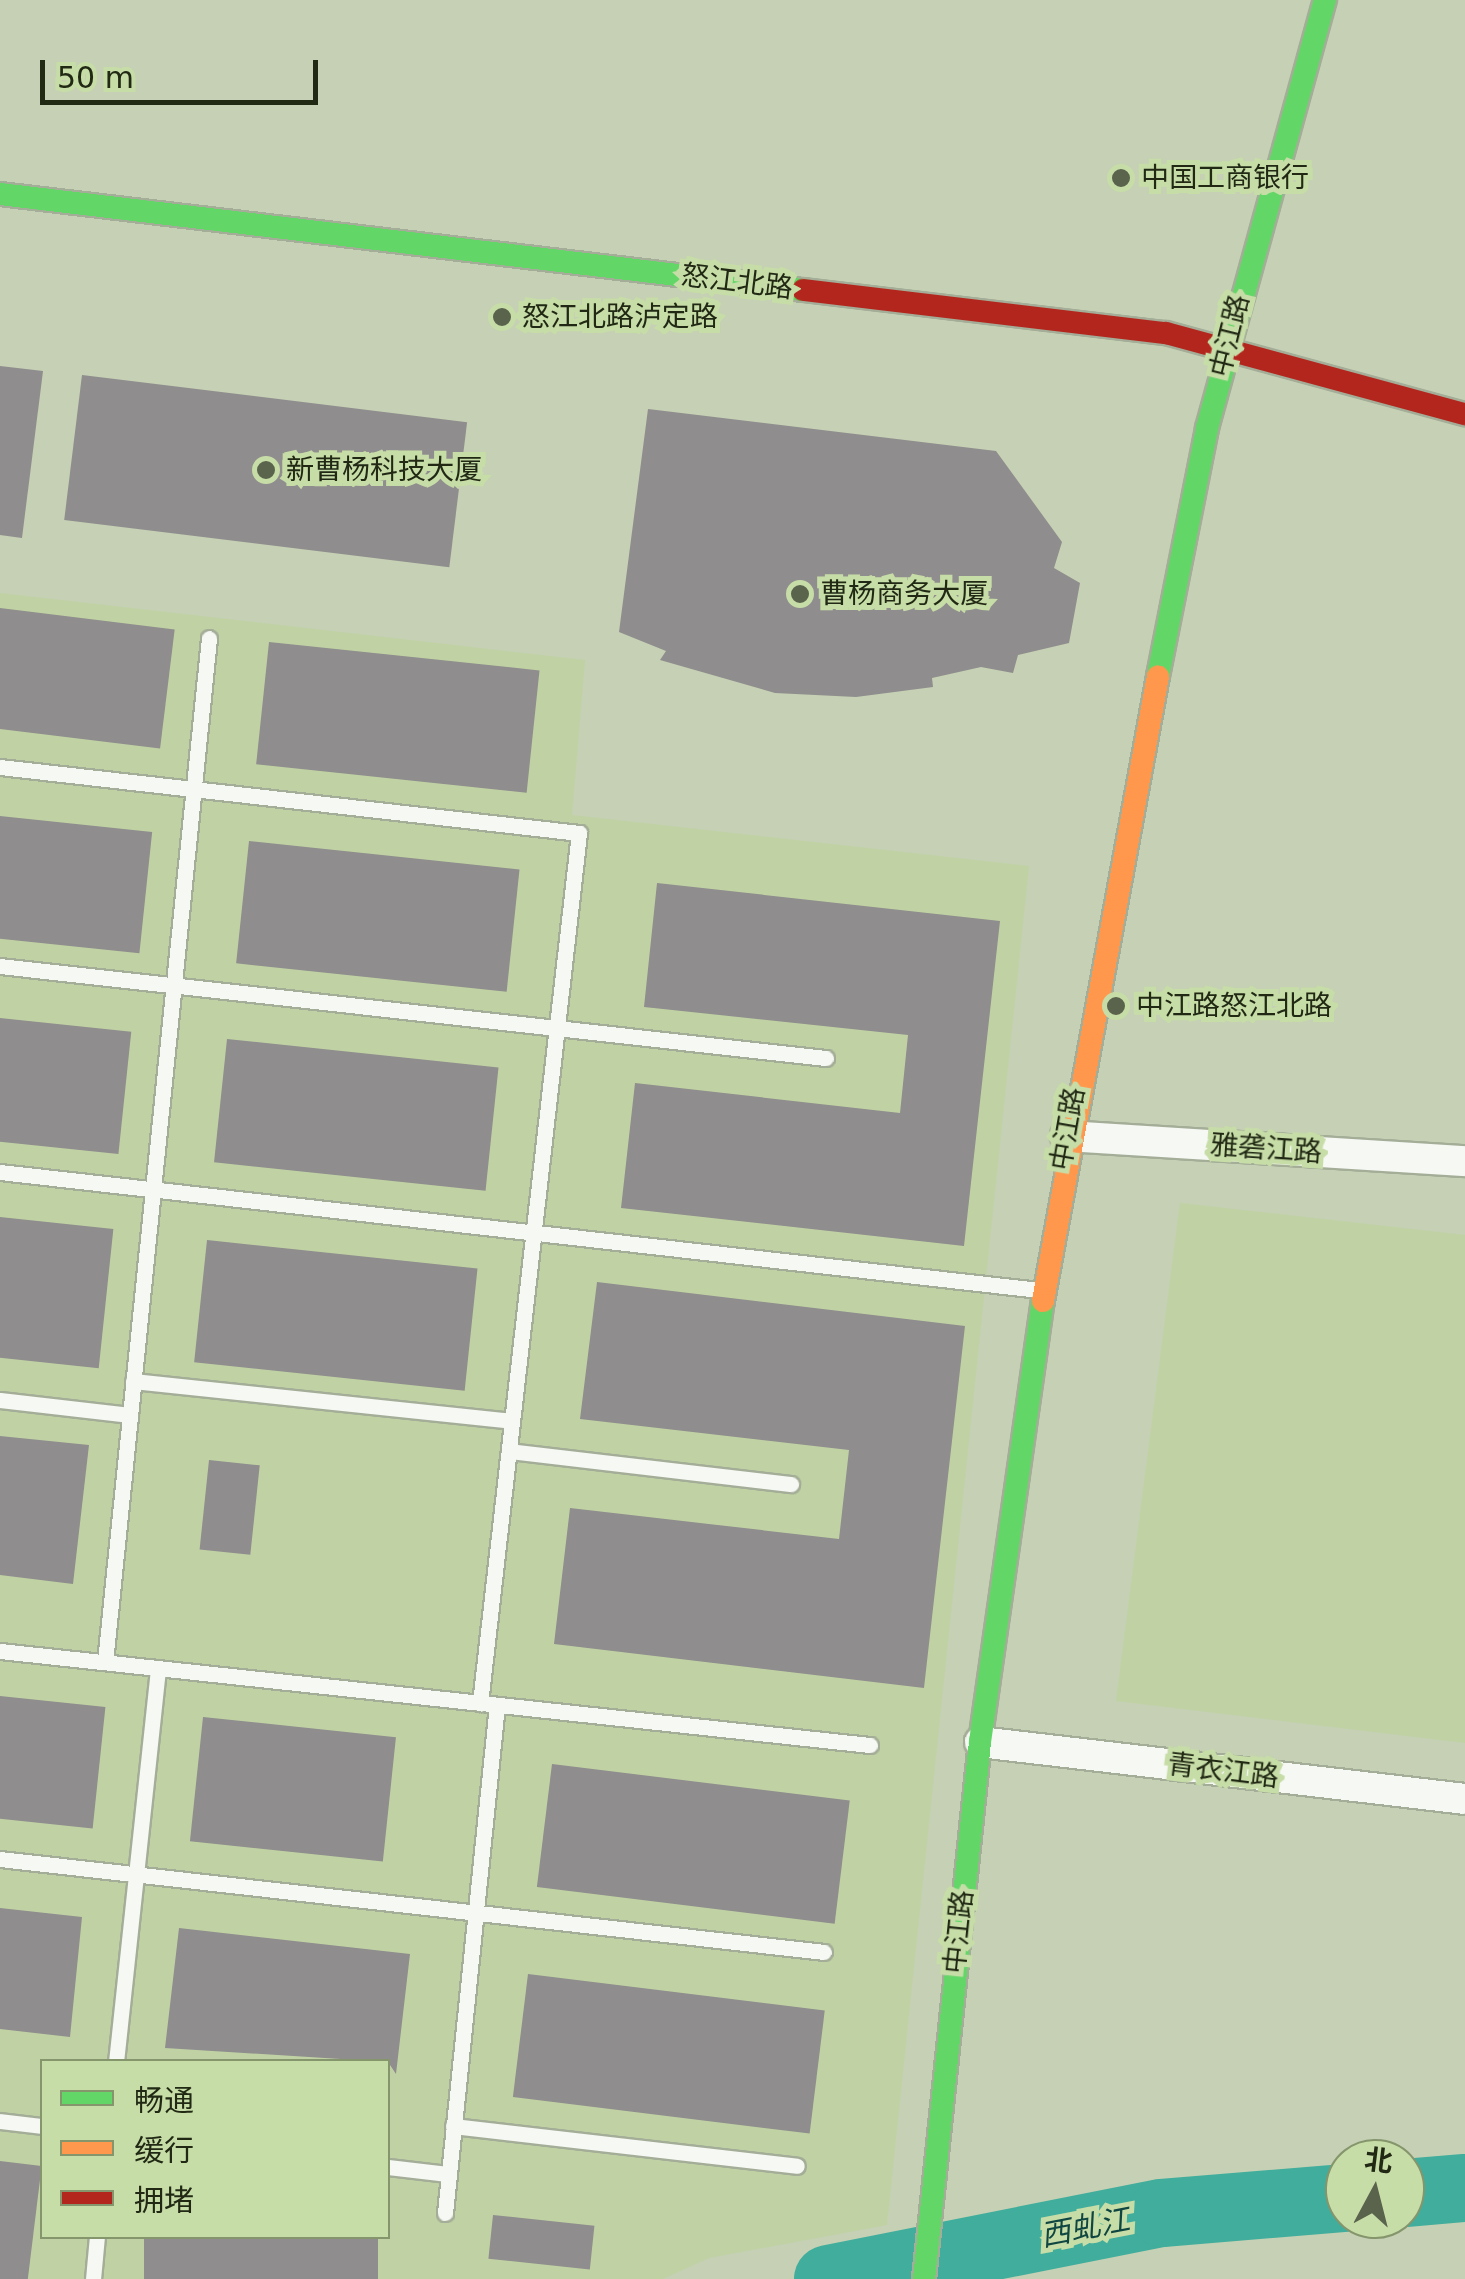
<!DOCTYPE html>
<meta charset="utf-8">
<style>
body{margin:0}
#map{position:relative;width:1465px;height:2279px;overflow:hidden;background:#c5d0b4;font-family:"DejaVu Sans","Noto Sans SC",sans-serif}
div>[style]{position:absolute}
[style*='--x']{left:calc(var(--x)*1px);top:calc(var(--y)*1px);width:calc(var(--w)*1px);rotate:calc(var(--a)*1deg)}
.built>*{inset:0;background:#c0d2a4}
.river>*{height:68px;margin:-34px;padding:0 34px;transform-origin:34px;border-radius:34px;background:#41ad9c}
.building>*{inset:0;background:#8f8d8d;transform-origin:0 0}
.roads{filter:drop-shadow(2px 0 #a4ad97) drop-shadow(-2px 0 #a4ad97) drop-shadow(0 2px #a4ad97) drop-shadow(0 -2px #a4ad97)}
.lane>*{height:15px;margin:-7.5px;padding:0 7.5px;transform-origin:7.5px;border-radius:7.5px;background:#f6f8f4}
.street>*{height:30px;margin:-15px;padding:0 15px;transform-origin:15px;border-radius:15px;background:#f6f8f4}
.fast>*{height:22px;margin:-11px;padding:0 11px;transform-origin:11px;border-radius:11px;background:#63d668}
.slow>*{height:22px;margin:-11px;padding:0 11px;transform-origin:11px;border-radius:11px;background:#ff974d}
.jam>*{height:22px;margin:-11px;padding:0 11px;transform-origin:11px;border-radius:11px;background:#b3261e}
.dots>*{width:28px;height:28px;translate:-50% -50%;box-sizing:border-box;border:5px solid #c7dda7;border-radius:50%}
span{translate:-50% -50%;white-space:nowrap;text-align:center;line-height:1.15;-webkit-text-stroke:10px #c7dda7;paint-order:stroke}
.poi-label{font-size:28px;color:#212914}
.left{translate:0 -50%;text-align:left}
.street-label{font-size:28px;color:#212914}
.water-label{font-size:30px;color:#104641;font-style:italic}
.legend{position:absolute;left:40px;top:2059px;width:350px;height:180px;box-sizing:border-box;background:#c7dda7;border:2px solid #85956c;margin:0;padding:12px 18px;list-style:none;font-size:30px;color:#212914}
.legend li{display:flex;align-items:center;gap:20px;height:50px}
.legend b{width:50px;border:2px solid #85956c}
.north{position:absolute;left:1325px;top:2139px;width:100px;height:100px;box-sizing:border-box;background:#c7dda7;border:2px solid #85956c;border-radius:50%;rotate:7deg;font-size:28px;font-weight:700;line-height:40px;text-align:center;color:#212914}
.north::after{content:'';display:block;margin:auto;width:35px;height:45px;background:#5a634c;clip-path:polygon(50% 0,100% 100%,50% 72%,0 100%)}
.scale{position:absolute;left:40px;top:60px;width:278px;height:45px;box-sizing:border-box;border:5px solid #212914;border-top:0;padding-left:12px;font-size:30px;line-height:35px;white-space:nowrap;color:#212914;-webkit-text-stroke:8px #c7dda7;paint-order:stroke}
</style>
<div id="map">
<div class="built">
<div style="clip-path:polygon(evenodd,0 593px,585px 660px,572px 815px,1029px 866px,887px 2225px,709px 2258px,663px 2279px,0 2279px,0 593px,42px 2062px,388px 2062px,388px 2236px,42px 2236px,42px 2062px)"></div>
<div style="clip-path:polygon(1180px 1203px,1465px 1235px,1465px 1743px,1116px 1701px)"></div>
</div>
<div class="river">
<div style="--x:1405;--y:2193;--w:60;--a:-4.8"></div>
<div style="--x:828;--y:2279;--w:340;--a:-11.2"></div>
<div style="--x:1162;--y:2213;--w:184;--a:-4.7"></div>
</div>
<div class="building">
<div style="clip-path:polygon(0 366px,43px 371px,22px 538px,0 535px)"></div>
<div style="left:82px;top:375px;width:388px;height:146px;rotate:7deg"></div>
<div style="clip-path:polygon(648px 409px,996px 451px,1062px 542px,1054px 568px,1080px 583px,1069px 643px,1018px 655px,1013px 673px,981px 667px,932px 678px,933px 687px,856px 697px,775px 693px,660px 660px,666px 651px,619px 632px)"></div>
<div style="left:0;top:608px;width:176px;height:120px;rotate:7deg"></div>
<div style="left:269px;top:642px;width:272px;height:123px;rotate:6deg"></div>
<div style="left:0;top:816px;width:153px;height:122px;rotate:6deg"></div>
<div style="left:249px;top:841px;width:272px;height:123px;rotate:6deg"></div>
<div style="clip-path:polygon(657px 883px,1000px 921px,964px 1246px,621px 1208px,635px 1083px,900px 1113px,908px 1035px,644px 1007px)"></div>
<div style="left:0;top:1018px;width:132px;height:123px;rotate:6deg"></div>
<div style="left:227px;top:1039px;width:273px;height:124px;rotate:6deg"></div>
<div style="left:0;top:1217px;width:114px;height:140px;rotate:6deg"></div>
<div style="left:207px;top:1240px;width:272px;height:123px;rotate:6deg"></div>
<div style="clip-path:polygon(597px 1282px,965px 1326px,924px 1688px,554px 1644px,570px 1508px,839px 1539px,849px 1450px,580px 1419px)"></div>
<div style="clip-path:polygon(0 1436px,89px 1445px,73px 1584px,0 1575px)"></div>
<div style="left:209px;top:1460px;width:51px;height:90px;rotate:6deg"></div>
<div style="left:0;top:1696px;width:106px;height:122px;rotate:6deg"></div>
<div style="left:203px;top:1717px;width:194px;height:125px;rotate:6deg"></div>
<div style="left:552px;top:1764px;width:300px;height:124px;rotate:7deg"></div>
<div style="clip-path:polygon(0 1908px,82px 1917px,70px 2037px,0 2029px)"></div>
<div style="clip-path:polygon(179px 1928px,410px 1954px,396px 2074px,388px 2062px,165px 2048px)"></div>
<div style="left:528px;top:1974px;width:299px;height:124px;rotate:7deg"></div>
<div style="left:0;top:2161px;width:42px;height:118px;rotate:7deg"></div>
<div style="left:493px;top:2215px;width:102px;height:44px;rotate:6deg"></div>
<div style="left:144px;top:2236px;width:234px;height:43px"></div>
</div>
<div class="roads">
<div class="lane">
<div style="--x:0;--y:767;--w:583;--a:6.5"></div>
<div style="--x:579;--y:833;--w:876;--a:96.49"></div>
<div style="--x:0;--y:966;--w:831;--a:6.36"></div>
<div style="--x:0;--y:1172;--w:1046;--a:6.48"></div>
<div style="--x:133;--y:1381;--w:381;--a:6"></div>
<div style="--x:0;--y:1400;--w:131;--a:6.6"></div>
<div style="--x:509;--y:1451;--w:284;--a:6.7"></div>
<div style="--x:0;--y:1651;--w:875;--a:6.17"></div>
<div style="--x:105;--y:1662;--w:1029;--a:-84.2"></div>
<div style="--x:0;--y:1859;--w:829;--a:6.44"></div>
<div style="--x:116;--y:2062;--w:396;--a:-83.9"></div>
<div style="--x:0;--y:2121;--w:42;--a:6.8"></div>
<div style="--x:453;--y:2126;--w:346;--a:6.6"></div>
<div style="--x:388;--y:2167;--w:60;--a:6.7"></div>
<div style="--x:445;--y:2213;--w:511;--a:-84.16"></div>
<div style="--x:93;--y:2279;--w:43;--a:-84.7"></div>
</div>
<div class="street">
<div style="--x:1066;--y:1136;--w:400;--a:3.6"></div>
<div style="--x:980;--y:1742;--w:488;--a:6.7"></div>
</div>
<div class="fast">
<div style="--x:0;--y:194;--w:809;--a:6.82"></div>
<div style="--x:1158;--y:676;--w:253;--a:-78.8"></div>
<div style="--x:1207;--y:428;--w:444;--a:-74.6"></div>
<div style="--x:924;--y:2279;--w:540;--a:-84.05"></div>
<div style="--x:980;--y:1742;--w:445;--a:-81.9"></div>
</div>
<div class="slow">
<div style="--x:1043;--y:1301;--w:635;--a:-79.57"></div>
</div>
<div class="jam">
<div style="--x:803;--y:290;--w:366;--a:6.8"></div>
<div style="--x:1166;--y:333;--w:310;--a:15.2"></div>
</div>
</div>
<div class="dots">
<div style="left:1121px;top:178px;background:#5a634c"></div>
<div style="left:502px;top:317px;background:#5a634c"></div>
<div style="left:266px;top:470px;background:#5a634c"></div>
<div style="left:800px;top:594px;background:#5a634c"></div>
<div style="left:1116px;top:1006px;background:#5a634c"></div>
</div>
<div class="poi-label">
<span class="left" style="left:1141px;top:178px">中国工商银行</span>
<span class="left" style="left:522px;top:317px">怒江北路泸定路</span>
<span class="left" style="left:286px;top:470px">新曹杨科技大厦</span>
<span class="left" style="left:820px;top:594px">曹杨商务大厦</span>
<span class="left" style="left:1136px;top:1006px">中江路怒江北路</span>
</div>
<div class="street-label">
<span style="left:737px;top:282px;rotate:7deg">怒江北路</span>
<span style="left:1230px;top:336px;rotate:-76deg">中江路</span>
<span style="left:1068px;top:1129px;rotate:-80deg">中江路</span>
<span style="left:1266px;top:1149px;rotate:4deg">雅砻江路</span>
<span style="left:1223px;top:1771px;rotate:7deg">青衣江路</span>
<span style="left:959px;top:1932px;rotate:-84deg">中江路</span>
</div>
<div class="water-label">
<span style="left:1085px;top:2228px;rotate:-11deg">西虬江</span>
</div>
<ul class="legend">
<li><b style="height:12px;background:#63d668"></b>畅通</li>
<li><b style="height:12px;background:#ff974d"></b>缓行</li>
<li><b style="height:12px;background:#b3261e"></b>拥堵</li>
</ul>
<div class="north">北</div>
<div class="scale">50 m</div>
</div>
